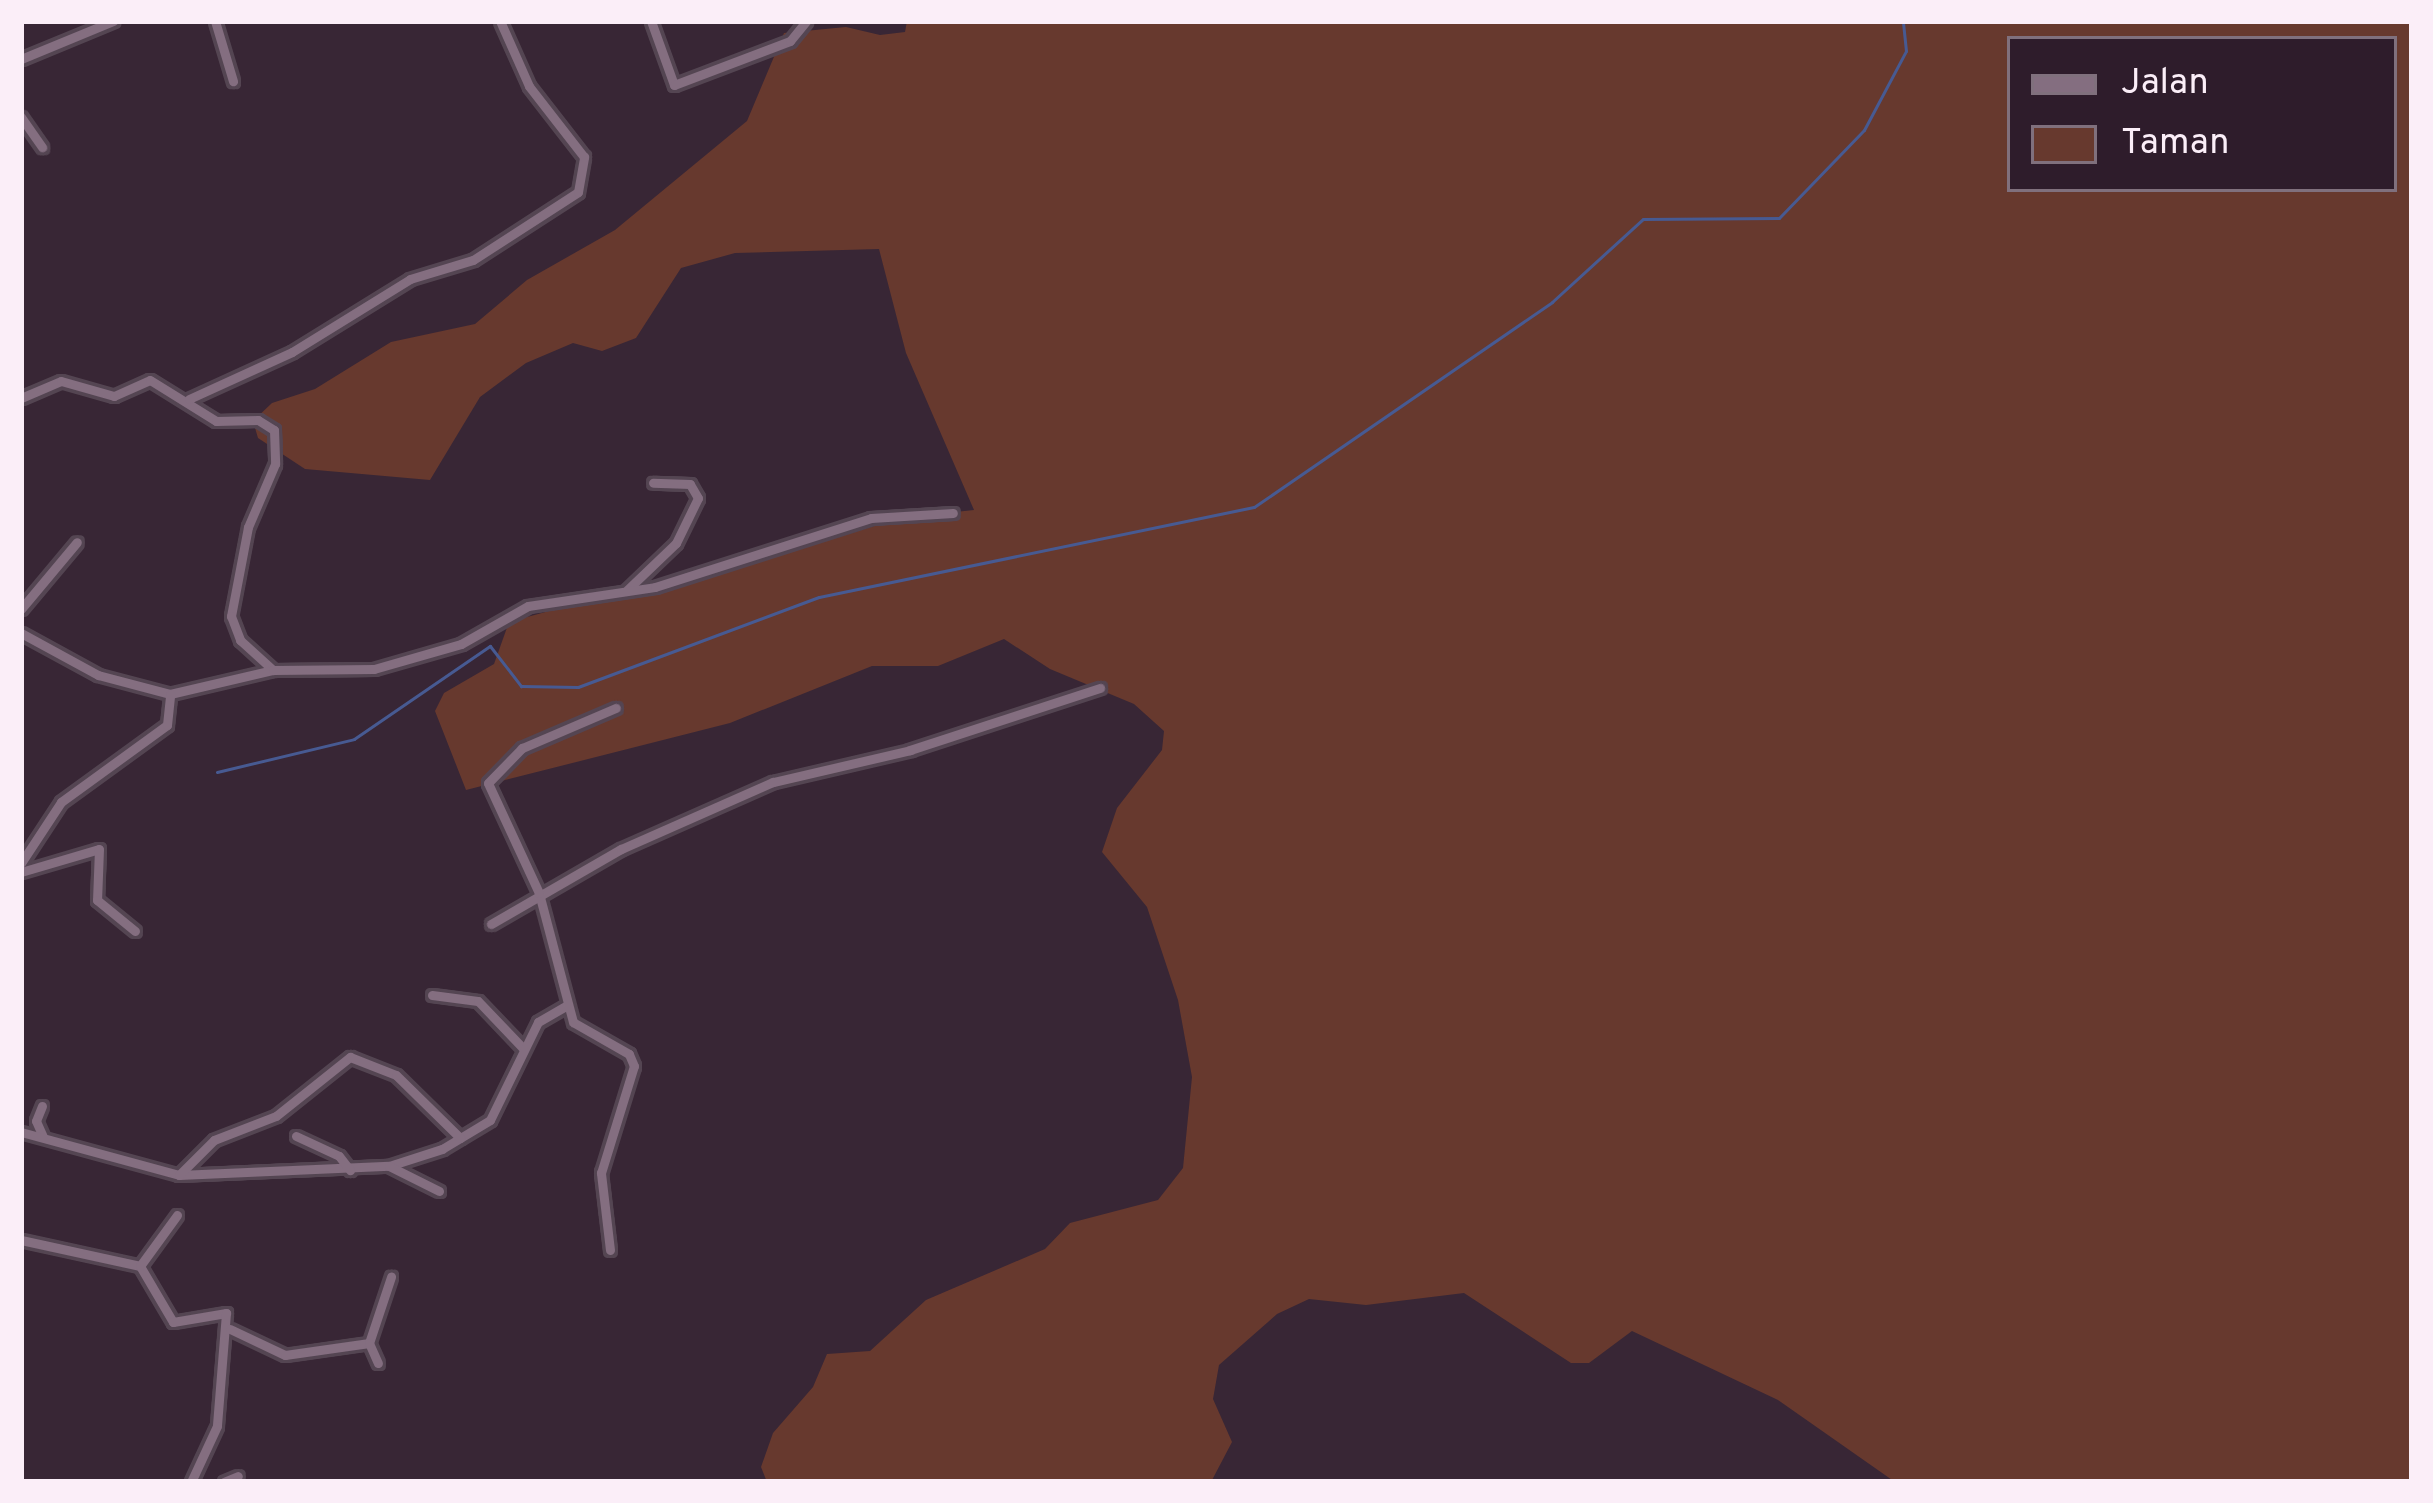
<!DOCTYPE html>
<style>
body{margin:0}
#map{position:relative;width:2433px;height:1503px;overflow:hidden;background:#382635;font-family:Overpass,sans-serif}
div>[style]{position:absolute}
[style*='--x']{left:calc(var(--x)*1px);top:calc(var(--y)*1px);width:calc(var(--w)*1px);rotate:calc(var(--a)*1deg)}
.green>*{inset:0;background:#67392e}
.stream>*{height:3px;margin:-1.5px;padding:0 1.5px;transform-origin:1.5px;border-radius:1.5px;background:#475a92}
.roads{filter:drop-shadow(3px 0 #544552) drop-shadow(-3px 0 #544552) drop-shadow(0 3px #544552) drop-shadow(0 -3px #544552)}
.minor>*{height:9px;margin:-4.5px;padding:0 4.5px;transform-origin:4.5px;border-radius:4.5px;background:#846e80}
span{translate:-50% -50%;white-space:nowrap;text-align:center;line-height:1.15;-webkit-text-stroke:10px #2e1c2b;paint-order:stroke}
.frame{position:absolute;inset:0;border:24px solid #fbeef8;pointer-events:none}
.legend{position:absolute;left:2007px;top:36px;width:390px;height:156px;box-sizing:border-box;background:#2e1c2b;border:3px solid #80707d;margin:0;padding:15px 21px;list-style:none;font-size:36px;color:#fbeef8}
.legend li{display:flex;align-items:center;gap:24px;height:60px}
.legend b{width:60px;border:3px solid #80707d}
</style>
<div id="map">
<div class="green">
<div style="clip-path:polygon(evenodd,907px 21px,2412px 21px,2412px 1482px,1895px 1482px,1778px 1400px,1632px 1331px,1589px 1363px,1571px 1363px,1464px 1293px,1366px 1305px,1309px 1299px,1277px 1314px,1219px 1365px,1213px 1399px,1232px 1442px,1211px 1482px,767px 1482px,761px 1467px,773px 1433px,813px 1387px,827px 1354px,870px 1351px,926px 1300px,1045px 1249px,1070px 1223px,1158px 1200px,1183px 1168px,1192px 1077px,1178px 1000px,1147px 907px,1102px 852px,1117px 808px,1162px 750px,1164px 731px,1134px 704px,1050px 669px,1004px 639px,938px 666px,872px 666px,730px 723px,466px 790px,435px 711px,444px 693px,494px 664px,509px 622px,600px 597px,637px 598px,688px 574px,758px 562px,900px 518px,974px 510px,906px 353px,879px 249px,735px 253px,681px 268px,636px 338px,602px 351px,573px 343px,526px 363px,480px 397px,430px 480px,305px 469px,258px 438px,253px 421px,272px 403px,315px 389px,391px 342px,475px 324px,527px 280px,615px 230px,747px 121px,784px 33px,846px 27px,880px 35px,905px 32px,907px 21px,2010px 39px,2394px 39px,2394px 189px,2010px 189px,2010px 39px)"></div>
</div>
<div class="stream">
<div style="--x:217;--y:772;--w:141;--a:-13.5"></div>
<div style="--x:354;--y:739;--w:165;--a:-34.4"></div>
<div style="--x:490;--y:646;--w:51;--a:52.2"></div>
<div style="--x:521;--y:686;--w:57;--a:1"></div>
<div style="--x:578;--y:687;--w:257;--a:-20.5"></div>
<div style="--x:819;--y:597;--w:444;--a:-11.7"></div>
<div style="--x:1254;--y:507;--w:362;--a:-34.5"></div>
<div style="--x:1552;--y:302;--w:123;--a:-42.4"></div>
<div style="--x:1643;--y:219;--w:136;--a:-0.4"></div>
<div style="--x:1779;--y:218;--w:122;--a:-46"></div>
<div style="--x:1864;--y:130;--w:89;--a:-62"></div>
<div style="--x:1906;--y:51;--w:30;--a:-96"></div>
</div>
<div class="roads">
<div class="minor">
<div style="--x:215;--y:21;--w:63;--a:73.3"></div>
<div style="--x:651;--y:21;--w:68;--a:70.2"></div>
<div style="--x:674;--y:85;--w:124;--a:-20.8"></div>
<div style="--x:790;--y:41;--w:26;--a:-51"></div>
<div style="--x:21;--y:59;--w:100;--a:-22.4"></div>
<div style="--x:21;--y:117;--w:37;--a:55"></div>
<div style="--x:21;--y:398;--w:43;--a:-23"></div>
<div style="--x:61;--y:381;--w:55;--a:15.8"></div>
<div style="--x:114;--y:396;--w:39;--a:-24"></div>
<div style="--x:150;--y:380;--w:78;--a:31.8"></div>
<div style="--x:216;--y:421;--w:42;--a:-1.4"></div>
<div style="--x:258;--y:420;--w:19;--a:32"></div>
<div style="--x:274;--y:430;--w:34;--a:88"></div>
<div style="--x:275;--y:464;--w:69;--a:113.2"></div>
<div style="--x:248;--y:527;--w:91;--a:100.8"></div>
<div style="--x:231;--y:616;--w:26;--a:69"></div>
<div style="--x:240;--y:640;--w:45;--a:42.3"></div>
<div style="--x:189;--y:399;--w:113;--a:-24.5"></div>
<div style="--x:292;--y:352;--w:139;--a:-31.7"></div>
<div style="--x:410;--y:279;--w:66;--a:-16.8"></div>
<div style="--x:473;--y:260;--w:125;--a:-32.9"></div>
<div style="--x:578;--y:192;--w:36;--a:-80"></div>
<div style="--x:584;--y:157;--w:90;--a:-127.8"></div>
<div style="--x:529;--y:86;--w:71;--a:-114"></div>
<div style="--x:627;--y:590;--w:68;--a:-43.8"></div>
<div style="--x:676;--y:543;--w:50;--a:-63.9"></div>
<div style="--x:698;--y:498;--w:16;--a:-120"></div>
<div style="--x:690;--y:484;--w:37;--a:-178"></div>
<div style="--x:21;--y:609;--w:87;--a:-50.1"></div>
<div style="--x:21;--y:633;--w:88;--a:28.6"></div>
<div style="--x:98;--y:675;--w:74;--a:14.8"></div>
<div style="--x:170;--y:694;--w:106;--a:-13.1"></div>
<div style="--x:273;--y:670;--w:101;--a:-0.6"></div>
<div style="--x:374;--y:669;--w:91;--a:-16"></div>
<div style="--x:461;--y:644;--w:77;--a:-29.6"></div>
<div style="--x:528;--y:606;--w:128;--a:-8.5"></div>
<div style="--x:655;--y:587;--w:227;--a:-17.7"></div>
<div style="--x:871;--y:518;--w:82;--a:-3.5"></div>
<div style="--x:21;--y:863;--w:73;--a:-56.7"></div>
<div style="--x:61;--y:802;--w:131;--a:-36"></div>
<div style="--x:167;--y:725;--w:31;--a:-84"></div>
<div style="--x:21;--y:872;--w:81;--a:-16.4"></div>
<div style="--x:99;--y:849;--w:51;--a:92.2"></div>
<div style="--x:97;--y:900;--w:49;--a:39.2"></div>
<div style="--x:491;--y:924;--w:150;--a:-30"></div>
<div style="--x:621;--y:849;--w:166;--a:-23.8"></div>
<div style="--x:773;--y:782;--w:141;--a:-13.1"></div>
<div style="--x:910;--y:750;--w:200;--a:-18.1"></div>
<div style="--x:432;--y:995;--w:46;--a:7.4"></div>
<div style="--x:478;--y:1001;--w:64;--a:46.3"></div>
<div style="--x:42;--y:1106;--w:16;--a:112"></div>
<div style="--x:36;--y:1121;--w:17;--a:66"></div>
<div style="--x:21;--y:1132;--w:164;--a:15.2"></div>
<div style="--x:179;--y:1175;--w:210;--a:-2.5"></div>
<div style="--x:389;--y:1166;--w:56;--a:-17.8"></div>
<div style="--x:442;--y:1149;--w:56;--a:-31.1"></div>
<div style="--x:490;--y:1120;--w:109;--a:-63.9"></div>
<div style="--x:538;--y:1022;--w:32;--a:-30"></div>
<div style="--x:296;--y:1136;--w:47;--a:24.9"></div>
<div style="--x:339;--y:1156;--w:18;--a:52"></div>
<div style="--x:389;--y:1166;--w:56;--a:26.6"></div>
<div style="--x:179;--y:1175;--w:49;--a:-45"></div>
<div style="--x:214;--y:1140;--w:66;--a:-21.2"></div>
<div style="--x:276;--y:1116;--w:95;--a:-38.6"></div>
<div style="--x:350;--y:1057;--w:49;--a:21.4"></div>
<div style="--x:396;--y:1075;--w:90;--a:44.5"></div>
<div style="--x:21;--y:1240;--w:122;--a:12.3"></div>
<div style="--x:140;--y:1266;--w:65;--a:59.5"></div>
<div style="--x:173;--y:1322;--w:54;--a:-9.6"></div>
<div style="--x:226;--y:1313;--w:113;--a:94.6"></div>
<div style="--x:217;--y:1426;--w:62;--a:114.9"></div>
<div style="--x:610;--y:1250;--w:78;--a:-96.7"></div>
<div style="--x:601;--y:1173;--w:112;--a:-72.9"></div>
<div style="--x:634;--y:1066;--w:13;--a:-113"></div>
<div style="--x:629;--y:1054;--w:64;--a:-150.3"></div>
<div style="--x:573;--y:1022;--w:133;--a:-104.8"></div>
<div style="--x:539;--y:893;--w:121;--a:-114.9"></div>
<div style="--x:488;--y:783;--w:49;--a:-45.8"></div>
<div style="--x:522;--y:748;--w:102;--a:-23.1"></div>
<div style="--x:140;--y:1266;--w:63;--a:-54"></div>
<div style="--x:230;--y:1329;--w:61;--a:25.3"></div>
<div style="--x:285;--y:1355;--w:85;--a:-8.1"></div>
<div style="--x:369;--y:1343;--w:70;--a:-71.6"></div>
<div style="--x:369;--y:1343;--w:22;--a:66"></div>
<div style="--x:224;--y:1482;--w:15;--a:-23"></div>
</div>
</div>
<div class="frame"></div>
<ul class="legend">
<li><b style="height:15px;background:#846e80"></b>Jalan</li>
<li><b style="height:33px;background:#67392e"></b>Taman</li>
</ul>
</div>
